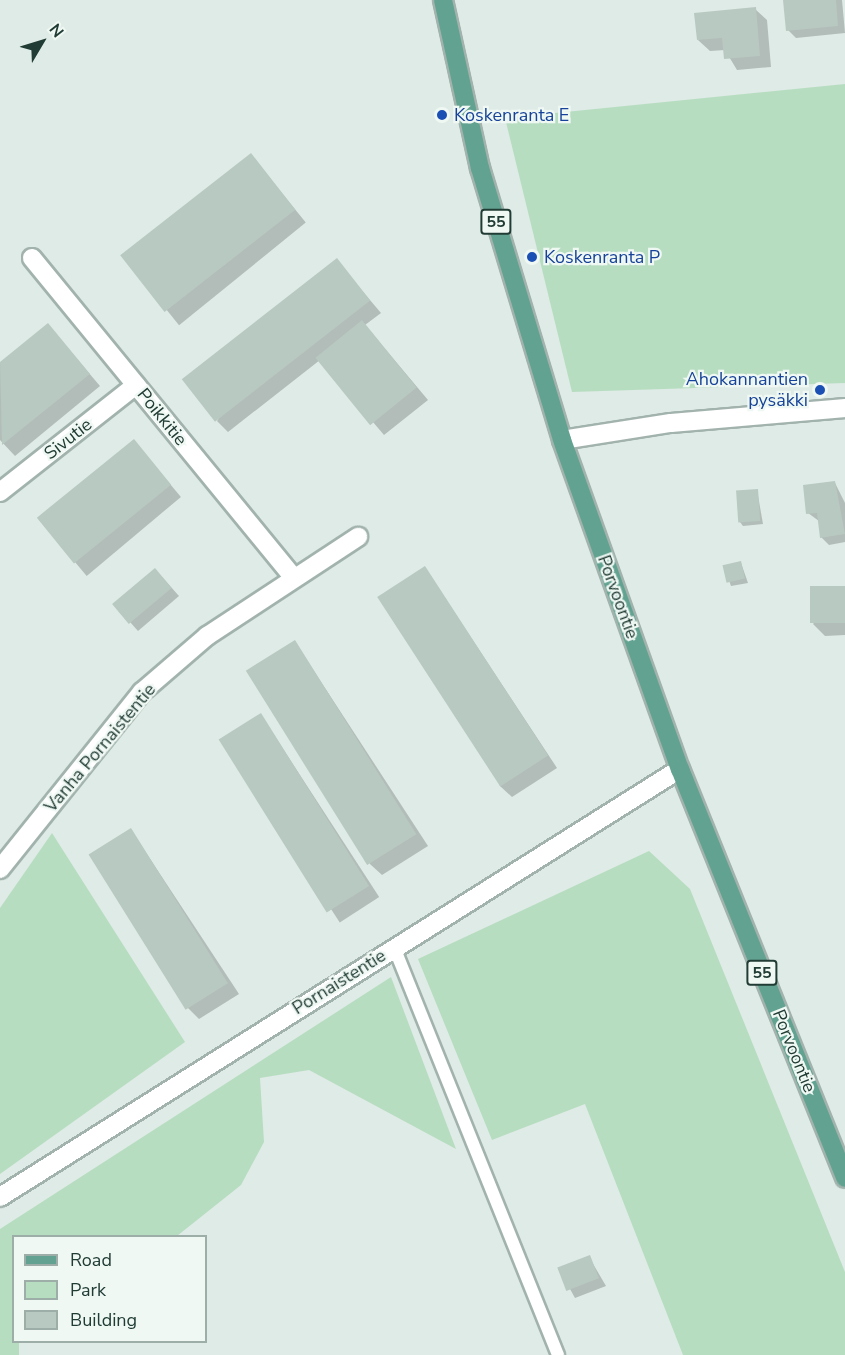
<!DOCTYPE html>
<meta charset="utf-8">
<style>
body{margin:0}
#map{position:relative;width:845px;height:1355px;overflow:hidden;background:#dfebe6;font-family:"Nunito Sans",sans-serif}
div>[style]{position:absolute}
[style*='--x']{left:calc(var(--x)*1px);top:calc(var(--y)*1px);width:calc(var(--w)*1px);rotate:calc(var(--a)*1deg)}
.green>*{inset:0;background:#b7ddc1}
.shadow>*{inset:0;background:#0003;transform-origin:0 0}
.building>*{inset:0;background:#b8c9c1;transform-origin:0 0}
.roads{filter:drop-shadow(2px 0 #a2b3ad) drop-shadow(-2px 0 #a2b3ad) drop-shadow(0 2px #a2b3ad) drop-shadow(0 -2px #a2b3ad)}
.service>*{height:12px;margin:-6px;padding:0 6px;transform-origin:6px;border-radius:6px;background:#fff}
.minor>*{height:18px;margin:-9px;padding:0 9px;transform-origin:9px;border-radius:9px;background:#fff}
.tertiary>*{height:18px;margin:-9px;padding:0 9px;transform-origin:9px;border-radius:9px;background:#fff}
.secondary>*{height:18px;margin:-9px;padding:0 9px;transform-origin:9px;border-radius:9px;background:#fff}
.primary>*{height:18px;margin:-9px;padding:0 9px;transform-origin:9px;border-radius:9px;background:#62a290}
.dots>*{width:16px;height:16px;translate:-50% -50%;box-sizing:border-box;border:3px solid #f0f8f4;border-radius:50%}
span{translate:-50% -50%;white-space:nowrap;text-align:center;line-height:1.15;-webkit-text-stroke:4.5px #f0f8f4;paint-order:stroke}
.shield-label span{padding:2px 4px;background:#f0f8f4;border:2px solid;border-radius:4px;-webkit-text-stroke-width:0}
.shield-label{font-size:16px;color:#203c34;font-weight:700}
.transit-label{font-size:18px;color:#164399}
.left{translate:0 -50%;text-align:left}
.right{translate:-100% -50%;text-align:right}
.street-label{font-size:18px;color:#203c34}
.legend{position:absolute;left:12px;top:1235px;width:195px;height:108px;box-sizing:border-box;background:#f0f8f4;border:2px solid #9dada7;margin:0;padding:8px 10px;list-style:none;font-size:18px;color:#203c34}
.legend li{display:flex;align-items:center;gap:12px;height:30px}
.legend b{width:30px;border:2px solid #9dada7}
.north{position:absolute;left:12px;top:12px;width:60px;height:60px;-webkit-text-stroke:4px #f0f8f4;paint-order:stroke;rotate:52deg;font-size:16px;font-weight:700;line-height:24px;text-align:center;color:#203c34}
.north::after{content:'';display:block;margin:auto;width:21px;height:27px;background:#203c34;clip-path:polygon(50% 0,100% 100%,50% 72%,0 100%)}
</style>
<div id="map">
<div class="green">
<div style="clip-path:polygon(845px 84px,845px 383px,572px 392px,505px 118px)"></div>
<div style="clip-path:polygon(52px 833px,185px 1042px,0 1174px,0 908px)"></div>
<div style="clip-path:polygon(649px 851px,690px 889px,845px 1272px,845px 1355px,683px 1355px,585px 1104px,492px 1140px,418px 959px)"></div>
<div style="clip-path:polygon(391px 977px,456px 1149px,309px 1070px,260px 1078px,264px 1142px,241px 1185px,177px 1236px,14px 1236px,14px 1342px,19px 1342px,19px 1355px,0 1355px,0 1229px)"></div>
</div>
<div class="shadow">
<div style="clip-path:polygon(785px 0,842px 0,845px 33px,796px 38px,788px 30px)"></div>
<div style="clip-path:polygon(755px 9px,767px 20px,771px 67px,737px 70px,725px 50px,710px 51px,698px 40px)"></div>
<div style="left:251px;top:155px;width:87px;height:163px;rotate:51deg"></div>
<div style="clip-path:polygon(336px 260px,381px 313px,365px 325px,428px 400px,384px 435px,320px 360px,228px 432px,217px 421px)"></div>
<div style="clip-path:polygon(48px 325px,100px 386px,15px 456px,0 440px,0 364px)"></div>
<div style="left:134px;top:441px;width:73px;height:123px;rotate:50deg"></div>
<div style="clip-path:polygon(835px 483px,845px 503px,845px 542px,829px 545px,821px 537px,819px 521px,808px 513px)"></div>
<div style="clip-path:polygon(757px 490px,763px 524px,743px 526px,740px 522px)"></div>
<div style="clip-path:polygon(741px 563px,748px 583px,731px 586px,724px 566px)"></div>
<div style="clip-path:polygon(425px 568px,557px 768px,512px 797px,500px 786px)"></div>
<div style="clip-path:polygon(162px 577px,179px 596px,138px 631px,114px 604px)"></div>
<div style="clip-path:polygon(845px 588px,845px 635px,825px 636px,813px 624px)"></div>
<div style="clip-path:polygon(295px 642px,428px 846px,382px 875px,370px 864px)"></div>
<div style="left:261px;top:715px;width:217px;height:47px;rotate:57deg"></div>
<div style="clip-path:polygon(131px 830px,239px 994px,199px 1019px,188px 1008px)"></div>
<div style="clip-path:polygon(589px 1257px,606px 1286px,575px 1298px,559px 1269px)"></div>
</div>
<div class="building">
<div style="clip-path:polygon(783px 0,836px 0,838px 26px,786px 31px)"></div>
<div style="clip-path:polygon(756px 7px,760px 56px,724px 59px,722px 38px,697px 40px,694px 13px)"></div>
<div style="left:251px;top:153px;width:72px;height:166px;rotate:52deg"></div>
<div style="left:337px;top:258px;width:54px;height:197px;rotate:52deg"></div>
<div style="left:362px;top:320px;width:87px;height:60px;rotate:51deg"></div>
<div style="clip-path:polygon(48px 323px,90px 374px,2px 445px,0 362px)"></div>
<div style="left:134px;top:439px;width:59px;height:125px;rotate:51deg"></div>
<div style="clip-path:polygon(835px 481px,845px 534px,820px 538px,817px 513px,806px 514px,803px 485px)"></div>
<div style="left:758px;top:489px;width:32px;height:22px;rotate:86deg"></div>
<div style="left:741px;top:561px;width:18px;height:19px;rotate:77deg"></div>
<div style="left:425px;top:566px;width:226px;height:57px;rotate:57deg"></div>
<div style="left:155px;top:568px;width:26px;height:56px;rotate:50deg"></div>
<div style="left:845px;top:586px;width:37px;height:35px;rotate:90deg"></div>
<div style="left:295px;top:640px;width:229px;height:58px;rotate:58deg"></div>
<div style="left:261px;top:713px;width:204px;height:50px;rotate:58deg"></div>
<div style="left:131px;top:828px;width:183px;height:50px;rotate:58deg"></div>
<div style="left:590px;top:1255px;width:25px;height:35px;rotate:69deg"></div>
</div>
<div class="roads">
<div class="service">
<div style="--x:394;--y:947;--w:440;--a:68.1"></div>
</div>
<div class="minor">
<div style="--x:32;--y:258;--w:411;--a:50.7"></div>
<div style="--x:0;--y:492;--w:173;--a:-38.2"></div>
<div style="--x:0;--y:869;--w:227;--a:-51.3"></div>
<div style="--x:142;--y:692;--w:86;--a:-40.7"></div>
<div style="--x:207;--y:636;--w:181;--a:-33.3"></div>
</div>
<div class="tertiary">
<div style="--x:0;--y:1197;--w:803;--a:-32.19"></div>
</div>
<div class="secondary">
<div style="--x:562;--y:440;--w:110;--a:-8.9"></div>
<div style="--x:671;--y:423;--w:175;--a:-4.9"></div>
</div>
<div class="primary">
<div style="--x:443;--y:0;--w:172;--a:77.6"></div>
<div style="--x:480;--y:168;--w:284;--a:73.2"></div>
<div style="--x:562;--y:440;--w:350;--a:70.3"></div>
<div style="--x:680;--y:769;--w:441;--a:68"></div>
</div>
</div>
<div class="dots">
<div style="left:442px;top:115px;background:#1a4fb4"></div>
<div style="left:532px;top:257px;background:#1a4fb4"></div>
<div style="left:820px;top:390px;background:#1a4fb4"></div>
</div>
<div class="shield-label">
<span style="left:496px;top:222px">55</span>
<span style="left:762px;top:973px">55</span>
</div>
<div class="transit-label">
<span class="left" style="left:454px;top:115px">Koskenranta E</span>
<span class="left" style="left:544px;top:257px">Koskenranta P</span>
<span class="right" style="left:808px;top:390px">Ahokannantien<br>pysäkki</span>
</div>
<div class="street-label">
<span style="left:162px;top:417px;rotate:51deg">Poikkitie</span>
<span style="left:68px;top:439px;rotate:-38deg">Sivutie</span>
<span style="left:618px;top:597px;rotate:70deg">Porvoontie</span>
<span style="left:100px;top:748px;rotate:-50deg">Vanha Pornaistentie</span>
<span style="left:339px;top:982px;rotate:-32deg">Pornaistentie</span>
<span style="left:794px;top:1051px;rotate:68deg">Porvoontie</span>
</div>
<ul class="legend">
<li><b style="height:8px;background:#62a290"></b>Road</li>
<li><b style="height:16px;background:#b7ddc1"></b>Park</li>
<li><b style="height:16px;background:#b8c9c1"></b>Building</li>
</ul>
<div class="north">N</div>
</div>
